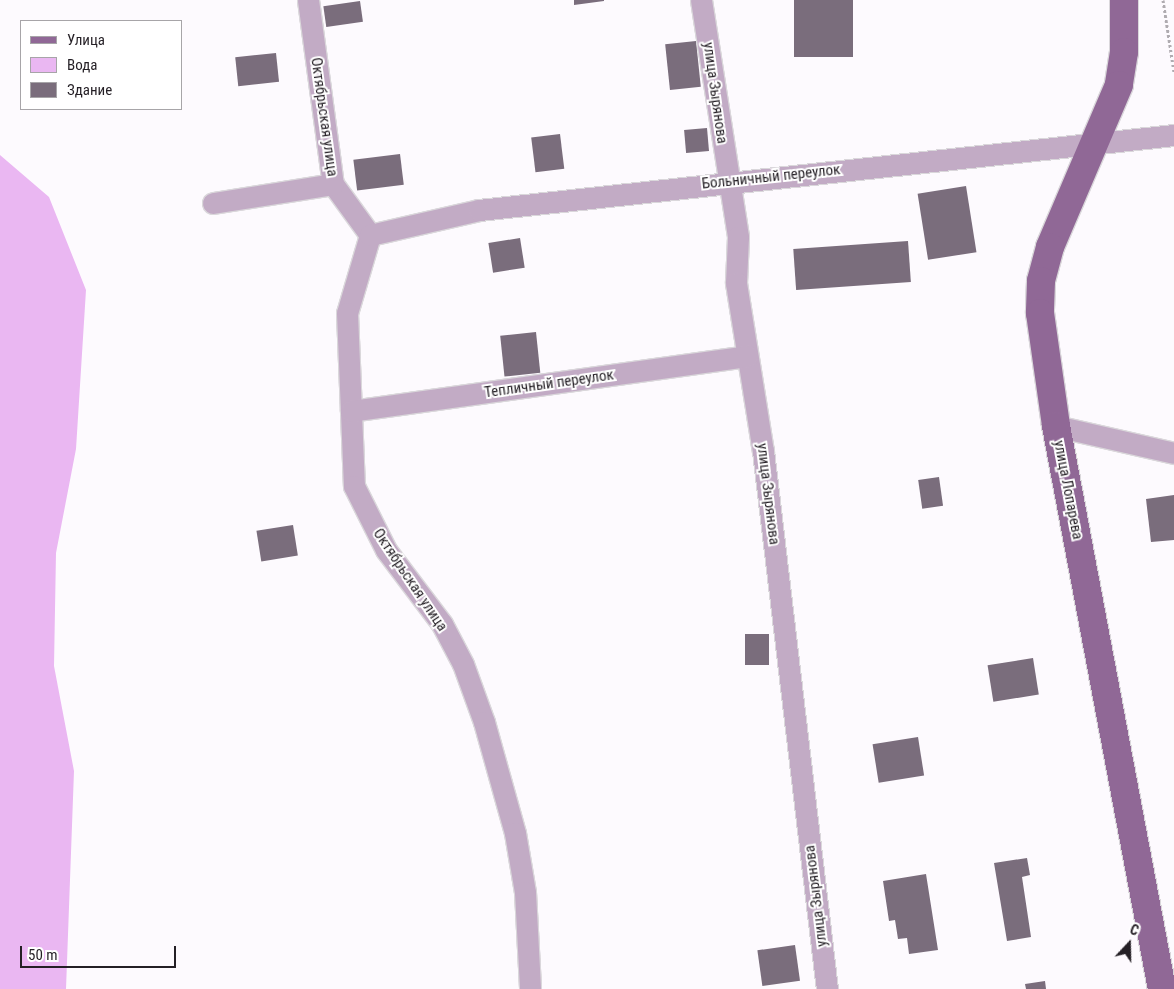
<!DOCTYPE html>
<meta charset="utf-8">
<style>
body{margin:0}
#map{position:relative;width:1174px;height:989px;overflow:hidden;background:#fdfafe;font-family:"Roboto Condensed",sans-serif}
div>[style]{position:absolute}
[style*='--x']{left:calc(var(--x)*1px);top:calc(var(--y)*1px);width:calc(var(--w)*1px);rotate:calc(var(--a)*1deg)}
.water>*{inset:0;background:#eab7f2}
.building>*{inset:0;background:#7a6d7c;transform-origin:0 0}
.path>*{height:3px;margin-top:-1.5px;transform-origin:0;background:repeating-linear-gradient(90deg,#afabb0 0 2.5px,transparent 0 5px)}
.roads{filter:drop-shadow(1px 0 #dad7db) drop-shadow(-1px 0 #dad7db) drop-shadow(0 1px #dad7db) drop-shadow(0 -1px #dad7db)}
.minor>*{height:21px;margin:-10.5px;padding:0 10.5px;transform-origin:10.5px;border-radius:10.5px;background:#c2abc5}
.major>*{height:28px;margin:-14px;padding:0 14px;transform-origin:14px;border-radius:14px;background:#906896}
span{translate:-50% -50%;white-space:nowrap;text-align:center;line-height:1.15;-webkit-text-stroke:4px #fff;paint-order:stroke}
.street-label{font-size:15px;color:#241f25}
.legend{position:absolute;left:20px;top:20px;width:162px;height:90px;box-sizing:border-box;background:#fff;border:1px solid #a7a5a8;margin:0;padding:6px 9px;list-style:none;font-size:15px;color:#241f25}
.legend li{display:flex;align-items:center;gap:10px;height:25px}
.legend b{width:25px;border:1px solid #a7a5a8}
.north{position:absolute;left:1104px;top:919px;width:50px;height:50px;-webkit-text-stroke:4px #fff;paint-order:stroke;rotate:21deg;font-size:14px;font-weight:700;line-height:20px;text-align:center;color:#241f25}
.north::after{content:'';display:block;margin:auto;width:18px;height:22px;background:#241f25;clip-path:polygon(50% 0,100% 100%,50% 72%,0 100%)}
.scale{position:absolute;left:20px;top:946px;width:156px;height:22px;box-sizing:border-box;border:2px solid #241f25;border-top:0;padding-left:6px;font-size:15px;line-height:18px;white-space:nowrap;color:#241f25;-webkit-text-stroke:4px #fff;paint-order:stroke}
</style>
<div id="map">
<div class="water">
<div style="clip-path:polygon(0 155px,49px 197px,86px 290px,76px 449px,56px 553px,54px 666px,74px 771px,66px 989px,0 989px)"></div>
</div>
<div class="building">
<div style="clip-path:polygon(574px 0,604px 0,604px 1px,574px 5px)"></div>
<div style="left:794px;top:0;width:59px;height:57px"></div>
<div style="left:360px;top:1px;width:21px;height:37px;rotate:82deg"></div>
<div style="left:696px;top:41px;width:46px;height:31px;rotate:84deg"></div>
<div style="left:276px;top:53px;width:29px;height:41px;rotate:84deg"></div>
<div style="left:707px;top:128px;width:23px;height:23px;rotate:85deg"></div>
<div style="left:560px;top:134px;width:35px;height:29px;rotate:83deg"></div>
<div style="left:400px;top:154px;width:31px;height:47px;rotate:83deg"></div>
<div style="left:966px;top:186px;width:67px;height:49px;rotate:81deg"></div>
<div style="left:520px;top:238px;width:30px;height:32px;rotate:81deg"></div>
<div style="left:908px;top:241px;width:41px;height:115px;rotate:86deg"></div>
<div style="left:536px;top:332px;width:41px;height:36px;rotate:84deg"></div>
<div style="left:939px;top:477px;width:29px;height:21px;rotate:82deg"></div>
<div style="clip-path:polygon(1174px 495px,1174px 540px,1151px 542px,1146px 499px)"></div>
<div style="left:293px;top:525px;width:31px;height:37px;rotate:81deg"></div>
<div style="left:745px;top:634px;width:24px;height:31px"></div>
<div style="left:1033px;top:658px;width:37px;height:46px;rotate:81deg"></div>
<div style="left:918px;top:737px;width:39px;height:46px;rotate:81deg"></div>
<div style="clip-path:polygon(1027px 858px,1030px 875px,1022px 877px,1031px 937px,1007px 941px,994px 863px)"></div>
<div style="clip-path:polygon(926px 874px,938px 950px,909px 954px,907px 938px,898px 939px,895px 920px,889px 921px,883px 881px)"></div>
<div style="left:795px;top:945px;width:36px;height:38px;rotate:82deg"></div>
<div style="clip-path:polygon(1045px 981px,1046px 989px,1026px 989px,1025px 984px)"></div>
</div>
<div class="path">
<div style="--x:1163;--y:0;--w:73;--a:81.3"></div>
</div>
<div class="roads">
<div class="minor">
<div style="--x:308;--y:0;--w:186;--a:82.3"></div>
<div style="--x:333;--y:184;--w:63;--a:54"></div>
<div style="--x:370;--y:235;--w:81;--a:106.4"></div>
<div style="--x:347;--y:313;--w:173;--a:87.7"></div>
<div style="--x:354;--y:486;--w:72;--a:63.4"></div>
<div style="--x:386;--y:550;--w:93;--a:52.9"></div>
<div style="--x:442;--y:624;--w:45;--a:62.3"></div>
<div style="--x:463;--y:664;--w:62;--a:70.1"></div>
<div style="--x:484;--y:722;--w:115;--a:74.4"></div>
<div style="--x:515;--y:833;--w:60;--a:80.4"></div>
<div style="--x:525;--y:892;--w:97;--a:87"></div>
<div style="--x:701;--y:0;--w:240;--a:81.1"></div>
<div style="--x:738;--y:237;--w:46;--a:92.5"></div>
<div style="--x:736;--y:283;--w:170;--a:80.9"></div>
<div style="--x:763;--y:451;--w:542;--a:83.22"></div>
<div style="--x:213;--y:203;--w:121;--a:-9"></div>
<div style="--x:370;--y:235;--w:112;--a:-12.9"></div>
<div style="--x:479;--y:210;--w:699;--a:-6.16"></div>
<div style="--x:351;--y:411;--w:400;--a:-7.9"></div>
<div style="--x:1056;--y:426;--w:121;--a:12.9"></div>
</div>
<div class="major">
<div style="--x:1124;--y:0;--w:52;--a:90"></div>
<div style="--x:1124;--y:52;--w:33;--a:99"></div>
<div style="--x:1119;--y:85;--w:176;--a:113.1"></div>
<div style="--x:1050;--y:247;--w:35;--a:105"></div>
<div style="--x:1041;--y:281;--w:32;--a:92"></div>
<div style="--x:1040;--y:313;--w:114;--a:81.9"></div>
<div style="--x:1056;--y:426;--w:573;--a:79.34"></div>
</div>
</div>
<div class="street-label">
<span style="left:715px;top:93px;rotate:82deg">улица Зырянова</span>
<span style="left:324px;top:117px;rotate:82deg">Октябрьская улица</span>
<span style="left:771px;top:177px;rotate:-6deg">Больничный переулок</span>
<span style="left:549px;top:384px;rotate:-8deg">Тепличный переулок</span>
<span style="left:1068px;top:490px;rotate:79deg">улица Лопарева</span>
<span style="left:768px;top:494px;rotate:83deg">улица Зырянова</span>
<span style="left:410px;top:580px;rotate:56deg">Октябрьская улица</span>
<span style="left:816px;top:896px;rotate:-97deg">улица Зырянова</span>
</div>
<ul class="legend">
<li><b style="height:6px;background:#906896"></b>Улица</li>
<li><b style="height:14px;background:#eab7f2"></b>Вода</li>
<li><b style="height:14px;background:#7a6d7c"></b>Здание</li>
</ul>
<div class="north">С</div>
<div class="scale">50 m</div>
</div>
